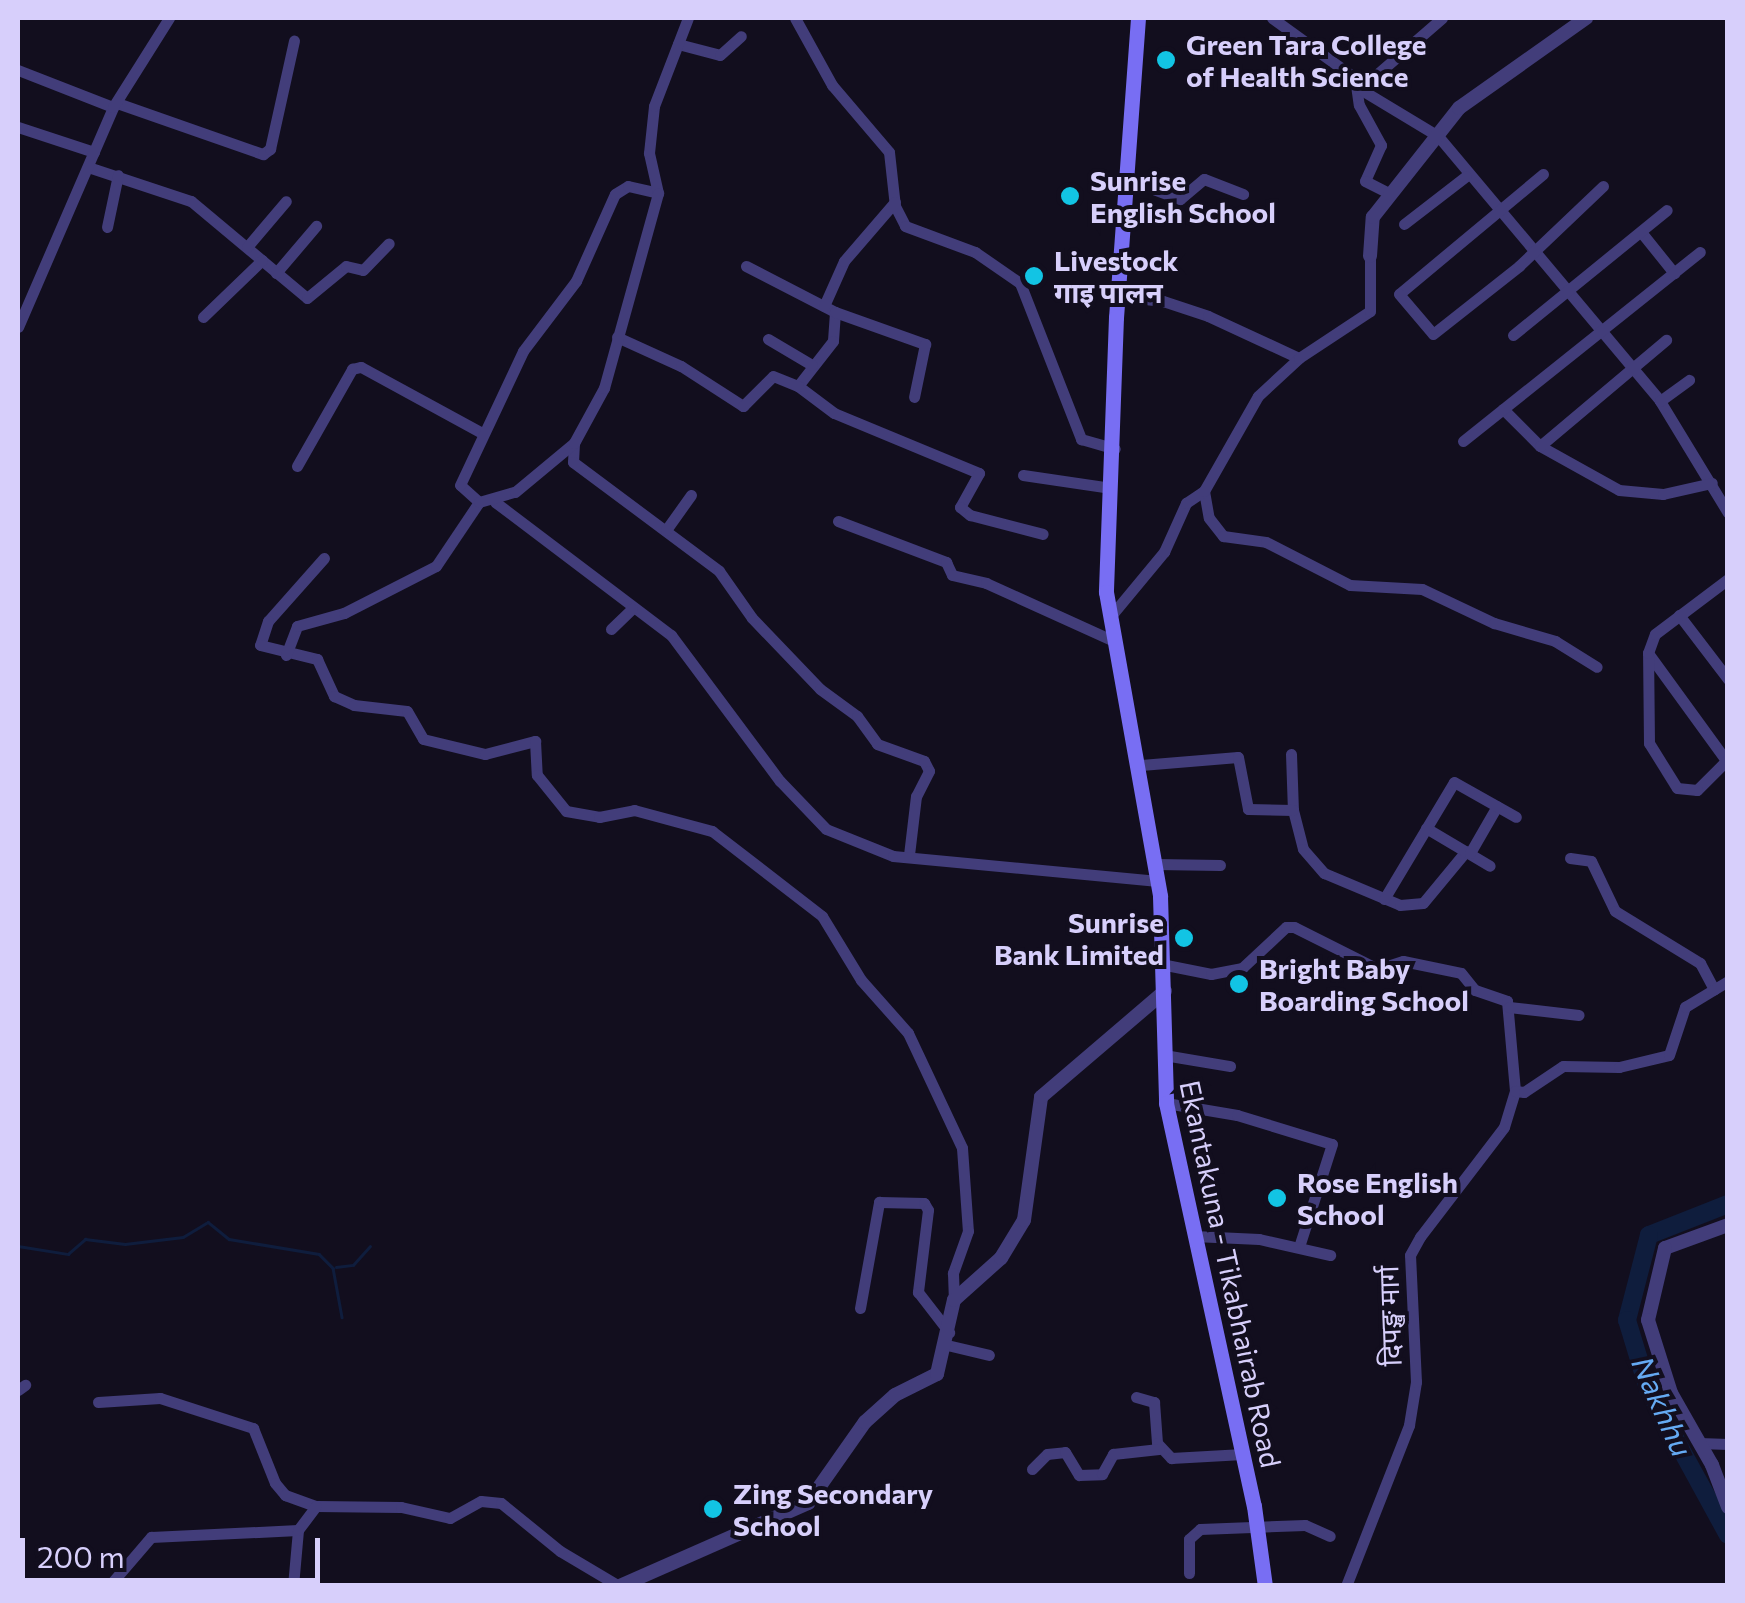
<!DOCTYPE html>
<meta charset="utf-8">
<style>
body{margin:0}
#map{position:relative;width:1745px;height:1603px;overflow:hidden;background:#120e1e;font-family:Commissioner,"Noto Sans Devanagari",sans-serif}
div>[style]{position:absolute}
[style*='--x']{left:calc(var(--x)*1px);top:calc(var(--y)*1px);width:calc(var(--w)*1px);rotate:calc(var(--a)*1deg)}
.stream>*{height:2.5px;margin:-1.25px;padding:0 1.25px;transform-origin:1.25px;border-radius:1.25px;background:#0f1d3d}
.river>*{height:18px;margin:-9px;padding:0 9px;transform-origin:9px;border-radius:9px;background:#0f1d3d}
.minor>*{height:11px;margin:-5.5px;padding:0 5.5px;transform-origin:5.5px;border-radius:5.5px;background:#423d7a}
.tertiary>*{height:14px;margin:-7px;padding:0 7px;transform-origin:7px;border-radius:7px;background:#423d7a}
.secondary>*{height:15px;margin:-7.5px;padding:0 7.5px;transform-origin:7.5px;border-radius:7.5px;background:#786ef3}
.dots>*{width:28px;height:28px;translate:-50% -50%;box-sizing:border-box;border:5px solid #120e1e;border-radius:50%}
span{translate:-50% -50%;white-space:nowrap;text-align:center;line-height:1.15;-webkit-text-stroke:8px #120e1e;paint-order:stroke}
.poi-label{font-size:28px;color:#d7cffb;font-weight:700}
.left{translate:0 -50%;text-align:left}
.right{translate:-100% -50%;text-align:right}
.street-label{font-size:28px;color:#d7cffb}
.water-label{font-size:30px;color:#65aaf3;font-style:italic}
.frame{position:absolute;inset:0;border:20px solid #d7cffb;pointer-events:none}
.scale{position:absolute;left:20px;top:1538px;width:300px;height:45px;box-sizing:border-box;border:5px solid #d7cffb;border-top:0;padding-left:12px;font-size:30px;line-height:35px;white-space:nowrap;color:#d7cffb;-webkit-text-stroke:8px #120e1e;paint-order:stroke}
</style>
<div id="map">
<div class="stream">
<div style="--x:18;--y:1246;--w:51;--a:9.1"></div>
<div style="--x:68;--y:1254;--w:23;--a:-41"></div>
<div style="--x:85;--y:1239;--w:40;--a:7.1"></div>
<div style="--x:125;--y:1244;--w:58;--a:-6.9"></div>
<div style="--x:183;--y:1237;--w:29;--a:-31"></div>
<div style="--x:208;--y:1222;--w:27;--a:39"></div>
<div style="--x:229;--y:1239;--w:91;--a:9.5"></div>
<div style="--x:319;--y:1254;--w:20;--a:45"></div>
<div style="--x:333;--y:1268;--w:50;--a:79.6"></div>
<div style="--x:336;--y:1267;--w:17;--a:-7"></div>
<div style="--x:353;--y:1265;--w:25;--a:-48"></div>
</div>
<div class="river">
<div style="--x:1728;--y:1204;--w:85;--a:158.6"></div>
<div style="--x:1649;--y:1235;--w:88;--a:104.5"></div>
<div style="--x:1627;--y:1320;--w:72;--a:73.1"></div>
<div style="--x:1648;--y:1389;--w:166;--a:61.3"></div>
</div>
<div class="minor">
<div style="--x:795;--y:18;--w:77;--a:61.1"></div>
<div style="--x:832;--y:85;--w:88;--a:49.6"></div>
<div style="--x:889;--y:152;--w:54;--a:83.7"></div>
<div style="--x:895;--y:206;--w:22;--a:63"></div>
<div style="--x:905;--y:226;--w:75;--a:20.4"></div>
<div style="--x:975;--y:252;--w:55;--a:34.6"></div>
<div style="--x:1020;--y:283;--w:168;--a:68.6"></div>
<div style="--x:1081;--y:439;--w:35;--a:16"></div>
<div style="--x:1272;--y:18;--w:102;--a:35.9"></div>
<div style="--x:1355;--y:78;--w:27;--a:82"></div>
<div style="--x:1359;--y:105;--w:46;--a:61.2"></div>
<div style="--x:1381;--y:145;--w:39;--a:114"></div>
<div style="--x:1365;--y:181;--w:28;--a:27"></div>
<div style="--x:1442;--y:18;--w:108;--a:139.1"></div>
<div style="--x:1360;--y:89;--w:91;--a:31.1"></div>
<div style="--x:1438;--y:136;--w:346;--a:50"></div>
<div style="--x:1660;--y:401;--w:131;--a:58.7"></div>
<div style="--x:678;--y:44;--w:43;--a:14.7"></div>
<div style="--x:720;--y:55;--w:28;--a:-42"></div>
<div style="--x:18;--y:70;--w:102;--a:21.3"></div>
<div style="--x:117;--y:103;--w:155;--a:19.3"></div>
<div style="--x:263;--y:154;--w:9;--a:-36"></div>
<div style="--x:270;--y:149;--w:111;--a:-77.5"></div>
<div style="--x:18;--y:127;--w:80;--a:18.2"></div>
<div style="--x:88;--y:167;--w:108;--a:18.3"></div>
<div style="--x:191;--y:201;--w:151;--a:39.9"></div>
<div style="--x:307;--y:298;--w:50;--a:-39.4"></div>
<div style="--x:346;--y:266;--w:17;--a:13"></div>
<div style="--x:363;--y:270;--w:37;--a:-46"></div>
<div style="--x:1543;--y:174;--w:187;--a:140.2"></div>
<div style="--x:1399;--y:294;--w:52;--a:49.6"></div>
<div style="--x:1433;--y:334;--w:110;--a:-38.3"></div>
<div style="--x:1519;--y:266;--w:116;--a:-43.6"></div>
<div style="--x:1124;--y:178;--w:60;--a:20.6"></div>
<div style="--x:1180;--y:199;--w:31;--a:-40"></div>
<div style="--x:1204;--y:179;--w:42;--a:21"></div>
<div style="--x:1404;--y:224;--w:78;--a:-37.7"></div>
<div style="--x:107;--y:227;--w:53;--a:-78.1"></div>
<div style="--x:1641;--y:232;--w:53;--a:51.2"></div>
<div style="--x:247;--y:247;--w:60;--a:-49.7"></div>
<div style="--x:746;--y:266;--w:100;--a:27.3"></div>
<div style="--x:835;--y:312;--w:29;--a:94"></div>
<div style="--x:833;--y:341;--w:57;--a:127.9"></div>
<div style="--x:798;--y:386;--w:45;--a:36.9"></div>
<div style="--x:834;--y:413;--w:157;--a:22.5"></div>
<div style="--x:979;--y:473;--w:39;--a:119"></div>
<div style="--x:960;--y:507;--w:13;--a:39"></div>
<div style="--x:970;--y:515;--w:75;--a:14.6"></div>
<div style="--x:276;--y:273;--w:62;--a:-49.6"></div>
<div style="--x:1118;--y:296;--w:45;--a:6.3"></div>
<div style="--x:1163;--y:301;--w:47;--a:18.4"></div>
<div style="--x:1208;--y:316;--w:100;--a:24.8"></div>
<div style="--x:824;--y:306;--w:49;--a:-66"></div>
<div style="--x:844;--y:261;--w:78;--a:-49.2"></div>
<div style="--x:835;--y:312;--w:96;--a:19.6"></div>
<div style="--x:925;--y:344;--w:54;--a:101.7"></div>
<div style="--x:203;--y:317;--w:82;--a:-44"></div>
<div style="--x:18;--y:327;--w:240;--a:-66.6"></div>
<div style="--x:113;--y:107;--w:105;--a:-57.8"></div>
<div style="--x:1513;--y:335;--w:198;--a:-39.1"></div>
<div style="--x:617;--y:337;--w:70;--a:24.4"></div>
<div style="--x:681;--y:366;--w:74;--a:32.8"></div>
<div style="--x:743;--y:406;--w:42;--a:-45"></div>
<div style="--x:773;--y:376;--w:27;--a:22"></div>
<div style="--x:768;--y:339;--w:51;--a:30.6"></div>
<div style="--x:1660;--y:401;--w:36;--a:-36"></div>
<div style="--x:1503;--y:409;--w:52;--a:45"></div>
<div style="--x:1540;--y:446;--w:90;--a:29.1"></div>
<div style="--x:1619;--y:490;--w:44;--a:5.2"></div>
<div style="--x:1663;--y:494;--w:50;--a:-12.7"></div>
<div style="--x:1463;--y:441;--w:303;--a:-38.6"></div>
<div style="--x:574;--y:443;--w:19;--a:93"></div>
<div style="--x:573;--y:462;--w:182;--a:36.7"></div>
<div style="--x:719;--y:571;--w:57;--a:54.9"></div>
<div style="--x:752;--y:618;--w:98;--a:46.2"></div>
<div style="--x:820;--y:689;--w:46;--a:36.1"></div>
<div style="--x:857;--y:716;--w:34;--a:54"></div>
<div style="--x:877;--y:744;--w:50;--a:19.9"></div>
<div style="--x:924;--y:761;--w:11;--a:63"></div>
<div style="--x:929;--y:771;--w:28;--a:117"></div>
<div style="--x:916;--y:796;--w:59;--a:96.8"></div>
<div style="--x:1540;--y:446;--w:165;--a:-40.1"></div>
<div style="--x:297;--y:466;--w:112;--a:-60.4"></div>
<div style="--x:352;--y:369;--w:9;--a:-13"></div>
<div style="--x:361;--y:367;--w:136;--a:28.6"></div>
<div style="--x:1023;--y:475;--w:89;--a:8.4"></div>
<div style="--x:1204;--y:491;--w:27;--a:80"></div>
<div style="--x:1209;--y:518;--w:23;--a:52"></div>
<div style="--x:1223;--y:536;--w:43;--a:7.9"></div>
<div style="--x:1266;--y:542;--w:94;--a:27.1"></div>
<div style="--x:1350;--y:585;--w:72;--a:3.2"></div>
<div style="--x:1422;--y:589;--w:80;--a:25.3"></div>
<div style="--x:1494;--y:623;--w:64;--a:16.4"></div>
<div style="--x:1555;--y:641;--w:49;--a:31.8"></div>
<div style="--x:479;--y:502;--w:25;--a:-138"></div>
<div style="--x:460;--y:485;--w:148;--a:-64.8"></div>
<div style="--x:523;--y:351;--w:88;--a:-52.9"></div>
<div style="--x:576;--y:281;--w:95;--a:-65.9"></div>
<div style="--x:615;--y:194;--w:15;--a:-32"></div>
<div style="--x:628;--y:186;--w:31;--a:13"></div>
<div style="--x:658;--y:193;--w:41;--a:-102.7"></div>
<div style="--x:649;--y:153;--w:47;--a:-83.9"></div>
<div style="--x:654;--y:106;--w:94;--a:-68.9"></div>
<div style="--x:495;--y:502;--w:221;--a:37.1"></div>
<div style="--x:671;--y:635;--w:182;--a:53.3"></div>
<div style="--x:780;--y:781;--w:66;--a:46.2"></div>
<div style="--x:826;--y:829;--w:72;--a:21.9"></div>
<div style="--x:893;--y:856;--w:266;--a:5.4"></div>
<div style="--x:838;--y:521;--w:116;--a:20.8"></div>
<div style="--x:946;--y:562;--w:14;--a:65"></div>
<div style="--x:952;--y:575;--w:35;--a:13"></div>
<div style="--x:986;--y:583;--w:141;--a:24.4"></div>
<div style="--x:666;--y:530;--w:43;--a:-54.5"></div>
<div style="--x:324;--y:558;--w:84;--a:131.6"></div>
<div style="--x:268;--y:621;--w:25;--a:108"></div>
<div style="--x:260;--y:645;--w:59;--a:13.8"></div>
<div style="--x:317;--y:659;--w:41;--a:65.3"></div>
<div style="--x:334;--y:696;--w:22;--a:24"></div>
<div style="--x:354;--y:705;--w:53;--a:6.5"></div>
<div style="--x:407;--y:711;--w:32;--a:60"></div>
<div style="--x:423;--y:739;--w:64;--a:13.6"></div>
<div style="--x:485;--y:754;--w:52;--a:-14.6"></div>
<div style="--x:535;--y:741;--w:34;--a:87"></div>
<div style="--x:537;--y:775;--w:46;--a:51.1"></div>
<div style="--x:566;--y:811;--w:34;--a:10"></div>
<div style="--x:599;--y:817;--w:36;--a:-11"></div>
<div style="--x:634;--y:810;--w:81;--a:15.1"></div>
<div style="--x:712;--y:831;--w:139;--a:37.7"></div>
<div style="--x:822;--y:916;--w:75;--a:58.6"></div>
<div style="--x:861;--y:980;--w:71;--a:48.4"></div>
<div style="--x:908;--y:1033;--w:127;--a:64.8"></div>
<div style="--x:962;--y:1148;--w:83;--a:85.9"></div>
<div style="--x:968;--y:1231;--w:45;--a:109.7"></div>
<div style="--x:953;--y:1273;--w:27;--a:88"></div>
<div style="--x:1679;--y:615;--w:81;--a:52.6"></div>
<div style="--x:1110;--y:617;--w:85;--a:-50.3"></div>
<div style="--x:1164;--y:552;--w:54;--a:-65.8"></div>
<div style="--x:1186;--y:503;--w:22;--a:-34"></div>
<div style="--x:1204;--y:491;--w:109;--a:-60.4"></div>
<div style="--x:1258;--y:396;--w:56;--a:-42.8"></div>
<div style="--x:1299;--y:358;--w:85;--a:-33.5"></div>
<div style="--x:1370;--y:311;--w:55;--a:-90"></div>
<div style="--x:611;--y:629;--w:29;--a:-44"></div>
<div style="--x:1648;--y:653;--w:136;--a:54"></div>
<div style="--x:286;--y:655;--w:31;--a:-69"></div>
<div style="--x:297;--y:626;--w:49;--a:-15.5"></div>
<div style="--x:344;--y:613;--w:103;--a:-27.1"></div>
<div style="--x:436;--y:566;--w:77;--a:-56.1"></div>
<div style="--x:479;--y:502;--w:37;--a:-16"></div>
<div style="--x:515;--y:492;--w:77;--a:-39.7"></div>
<div style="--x:574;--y:443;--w:63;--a:-61.4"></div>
<div style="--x:604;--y:388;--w:202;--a:-74.5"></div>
<div style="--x:1291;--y:754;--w:56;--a:88"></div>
<div style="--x:1293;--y:810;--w:40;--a:75.6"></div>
<div style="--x:1303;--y:849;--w:32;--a:49"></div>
<div style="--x:1324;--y:873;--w:82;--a:22.8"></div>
<div style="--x:1400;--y:905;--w:23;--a:-5"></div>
<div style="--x:1423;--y:903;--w:67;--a:-50.4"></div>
<div style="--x:1726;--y:761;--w:41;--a:135"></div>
<div style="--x:1697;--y:790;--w:20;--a:-174"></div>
<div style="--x:1677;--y:788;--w:53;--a:-121.9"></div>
<div style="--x:1649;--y:743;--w:90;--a:-90.6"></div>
<div style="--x:1648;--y:653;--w:20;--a:-70"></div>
<div style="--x:1655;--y:634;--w:91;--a:-37"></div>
<div style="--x:1141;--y:765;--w:97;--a:-4.7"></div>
<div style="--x:1238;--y:757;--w:53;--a:79.1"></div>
<div style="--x:1248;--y:809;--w:45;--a:1.3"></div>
<div style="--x:1426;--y:828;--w:74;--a:30.7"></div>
<div style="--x:1470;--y:853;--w:54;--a:-60.1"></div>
<div style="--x:1570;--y:858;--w:21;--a:8"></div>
<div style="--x:1591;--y:861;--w:55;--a:64.4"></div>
<div style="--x:1615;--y:911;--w:100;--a:31.5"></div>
<div style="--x:1700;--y:963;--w:30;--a:62"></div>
<div style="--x:1156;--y:864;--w:64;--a:0.9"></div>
<div style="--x:1384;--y:899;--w:136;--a:-59.1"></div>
<div style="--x:1454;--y:782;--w:71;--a:29.4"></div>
<div style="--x:1166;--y:965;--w:46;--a:11.3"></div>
<div style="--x:1211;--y:974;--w:32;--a:-11"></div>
<div style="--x:1242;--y:968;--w:60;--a:-43"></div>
<div style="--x:1286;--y:927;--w:8;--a:0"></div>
<div style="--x:1294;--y:927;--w:94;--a:26.6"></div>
<div style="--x:1378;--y:969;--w:26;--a:-18"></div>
<div style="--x:1403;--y:961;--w:59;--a:11.7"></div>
<div style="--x:1461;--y:973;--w:22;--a:51"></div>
<div style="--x:1475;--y:990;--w:34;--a:19"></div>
<div style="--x:1507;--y:1001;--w:90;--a:84.9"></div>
<div style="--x:1509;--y:1007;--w:70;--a:6.5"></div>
<div style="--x:1164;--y:1055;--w:67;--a:9.5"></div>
<div style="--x:1166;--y:1103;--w:72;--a:9.6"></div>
<div style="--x:1237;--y:1115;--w:99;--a:17"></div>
<div style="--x:1332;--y:1144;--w:108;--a:107.8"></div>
<div style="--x:1194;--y:1236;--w:65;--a:2.6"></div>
<div style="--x:1259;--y:1239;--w:73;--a:12.7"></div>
<div style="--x:860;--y:1308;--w:108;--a:-79.8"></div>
<div style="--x:879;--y:1202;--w:45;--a:1.3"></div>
<div style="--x:924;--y:1203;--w:8;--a:60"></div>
<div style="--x:928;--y:1210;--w:83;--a:97"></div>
<div style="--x:918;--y:1292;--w:51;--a:52.2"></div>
<div style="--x:947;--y:1345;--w:43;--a:13.4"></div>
<div style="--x:18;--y:1390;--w:9;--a:-36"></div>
<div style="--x:1136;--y:1397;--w:19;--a:16"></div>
<div style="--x:1154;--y:1402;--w:41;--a:85.8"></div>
<div style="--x:1157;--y:1443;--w:21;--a:47"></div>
<div style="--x:1171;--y:1458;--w:72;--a:-3.2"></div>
<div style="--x:98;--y:1402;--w:62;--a:-3.7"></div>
<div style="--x:160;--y:1398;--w:98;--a:17.9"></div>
<div style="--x:253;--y:1428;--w:59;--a:68.2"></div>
<div style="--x:275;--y:1483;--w:16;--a:50"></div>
<div style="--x:285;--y:1495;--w:33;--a:20"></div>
<div style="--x:316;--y:1506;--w:85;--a:0.7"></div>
<div style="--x:401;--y:1507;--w:50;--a:12.7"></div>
<div style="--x:450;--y:1518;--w:35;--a:-29"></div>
<div style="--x:481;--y:1501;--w:20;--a:6"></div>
<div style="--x:501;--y:1503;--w:76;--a:39.1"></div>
<div style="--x:560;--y:1551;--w:69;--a:30.7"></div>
<div style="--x:1699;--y:1443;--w:29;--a:2"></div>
<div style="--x:1032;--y:1469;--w:21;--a:-45"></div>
<div style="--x:1047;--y:1454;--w:18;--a:-6"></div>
<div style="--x:1065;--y:1452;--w:27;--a:59"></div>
<div style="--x:1079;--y:1475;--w:23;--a:-2"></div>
<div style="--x:1102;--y:1474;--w:23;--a:-61"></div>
<div style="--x:1113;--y:1454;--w:46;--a:-6.2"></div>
<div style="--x:1189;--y:1573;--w:34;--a:-90"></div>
<div style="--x:1189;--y:1539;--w:15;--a:-42"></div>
<div style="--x:1200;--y:1529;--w:105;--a:-2.2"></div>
<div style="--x:1305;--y:1525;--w:27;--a:24"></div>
<div style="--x:109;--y:1586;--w:65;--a:-49.4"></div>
<div style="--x:151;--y:1537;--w:147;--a:-2.7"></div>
<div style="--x:293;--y:1586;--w:56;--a:-84.9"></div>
<div style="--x:298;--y:1530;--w:30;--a:-53"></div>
<div style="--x:1346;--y:1586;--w:173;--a:-68.6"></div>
<div style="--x:1409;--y:1425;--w:44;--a:-80.8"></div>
<div style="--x:1416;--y:1382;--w:127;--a:-92.7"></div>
<div style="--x:1410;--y:1255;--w:21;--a:-61"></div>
<div style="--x:1420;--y:1237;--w:138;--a:-52.6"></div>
<div style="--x:1504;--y:1127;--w:38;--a:-73"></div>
<div style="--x:1515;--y:1091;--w:9;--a:6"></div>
<div style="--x:1524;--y:1092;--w:47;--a:-33.7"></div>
<div style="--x:1563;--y:1066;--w:56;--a:1"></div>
<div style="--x:1619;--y:1067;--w:51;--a:-13.5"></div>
<div style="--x:1669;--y:1055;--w:51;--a:-71.6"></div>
<div style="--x:1685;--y:1007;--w:50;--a:-31.2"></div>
</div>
<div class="tertiary">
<div style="--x:1370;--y:256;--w:39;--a:-86"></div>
<div style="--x:1373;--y:217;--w:139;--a:-51.7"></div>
<div style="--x:1459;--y:108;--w:156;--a:-35.3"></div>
<div style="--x:1728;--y:1225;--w:67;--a:159.9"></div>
<div style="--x:1665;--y:1248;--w:74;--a:103.3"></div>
<div style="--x:1648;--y:1320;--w:77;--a:72.5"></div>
<div style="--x:1671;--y:1393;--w:83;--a:60.3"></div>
<div style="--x:1712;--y:1465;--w:45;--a:69.1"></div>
<div style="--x:620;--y:1586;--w:206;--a:-23.8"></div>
<div style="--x:808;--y:1503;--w:99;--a:-54.9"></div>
<div style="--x:865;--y:1422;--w:40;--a:-42"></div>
<div style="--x:895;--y:1395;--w:47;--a:-26.6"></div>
<div style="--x:937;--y:1374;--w:76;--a:-77.1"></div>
<div style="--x:954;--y:1300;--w:63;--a:-41.8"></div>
<div style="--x:1001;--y:1258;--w:44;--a:-58.8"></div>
<div style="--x:1024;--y:1220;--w:124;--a:-82.1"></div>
<div style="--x:1041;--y:1097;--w:163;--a:-40.5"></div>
</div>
<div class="secondary">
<div style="--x:1138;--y:18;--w:300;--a:94.2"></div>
<div style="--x:1116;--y:317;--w:275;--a:92.1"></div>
<div style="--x:1106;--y:592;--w:309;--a:79.9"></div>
<div style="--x:1160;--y:896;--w:207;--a:88.3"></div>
<div style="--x:1166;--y:1103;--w:412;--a:77.7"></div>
<div style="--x:1254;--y:1506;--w:81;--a:82.2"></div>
</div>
<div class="dots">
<div style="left:1166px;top:60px;background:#12c4e4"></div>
<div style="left:1070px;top:196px;background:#12c4e4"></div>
<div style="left:1034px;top:276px;background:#12c4e4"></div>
<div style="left:1184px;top:938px;background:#12c4e4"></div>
<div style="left:1239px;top:984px;background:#12c4e4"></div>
<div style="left:1277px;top:1198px;background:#12c4e4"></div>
<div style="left:713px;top:1509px;background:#12c4e4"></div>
</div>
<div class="poi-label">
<span class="left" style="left:1186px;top:60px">Green Tara College<br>of Health Science</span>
<span class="left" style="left:1090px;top:196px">Sunrise<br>English School</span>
<span class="left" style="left:1054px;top:276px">Livestock<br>गाइ पालन</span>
<span class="right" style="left:1164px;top:938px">Sunrise<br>Bank Limited</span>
<span class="left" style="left:1259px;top:984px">Bright Baby<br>Boarding School</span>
<span class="left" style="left:1297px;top:1198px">Rose English<br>School</span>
<span class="left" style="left:733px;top:1509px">Zing Secondary<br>School</span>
</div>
<div class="street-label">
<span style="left:1231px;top:1274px;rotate:78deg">Ekantakuna - Tikabhairab Road</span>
<span style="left:1389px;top:1316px;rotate:-92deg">दिपङ्ख मार्ग</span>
</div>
<div class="water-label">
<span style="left:1663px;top:1406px;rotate:66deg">Nakhhu</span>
</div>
<div class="frame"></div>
<div class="scale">200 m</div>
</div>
